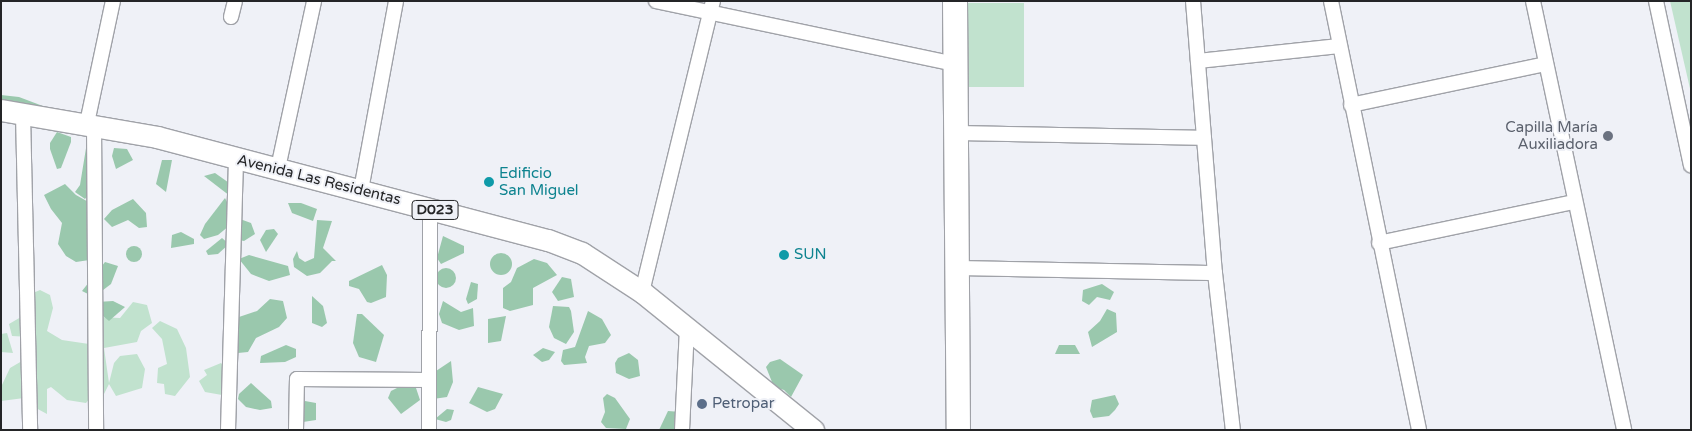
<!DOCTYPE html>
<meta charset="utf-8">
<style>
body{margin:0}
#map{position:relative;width:1692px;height:431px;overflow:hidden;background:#eff1f7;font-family:"Varela Round",sans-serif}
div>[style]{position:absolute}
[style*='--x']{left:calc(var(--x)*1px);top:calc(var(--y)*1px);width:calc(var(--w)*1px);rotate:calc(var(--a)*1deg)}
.green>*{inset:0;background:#c1e2ce;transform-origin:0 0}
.forest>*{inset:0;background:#9ac8ad}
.round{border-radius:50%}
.roads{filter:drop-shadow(1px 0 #a0a2a8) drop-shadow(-1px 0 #a0a2a8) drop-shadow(0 1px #a0a2a8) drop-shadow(0 -1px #a0a2a8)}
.street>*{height:14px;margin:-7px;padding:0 7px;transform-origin:7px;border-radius:7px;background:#fff}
.primary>*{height:21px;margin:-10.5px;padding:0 10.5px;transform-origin:10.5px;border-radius:10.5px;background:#fff}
.dots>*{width:14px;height:14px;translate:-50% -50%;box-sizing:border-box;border:2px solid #eff1f7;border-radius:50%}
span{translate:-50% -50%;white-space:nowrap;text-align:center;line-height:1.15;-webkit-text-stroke:4px #eff1f7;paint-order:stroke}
.shield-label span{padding:1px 4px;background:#eff1f7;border:1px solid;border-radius:4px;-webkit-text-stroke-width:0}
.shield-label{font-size:14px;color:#242527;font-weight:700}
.worship-label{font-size:15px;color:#5b616d}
.right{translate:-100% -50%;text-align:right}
.culture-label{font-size:15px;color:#0d838f}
.left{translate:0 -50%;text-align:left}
.street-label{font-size:15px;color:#242527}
.service-label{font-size:15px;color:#4e5e75}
.frame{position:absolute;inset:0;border:2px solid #242527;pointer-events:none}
</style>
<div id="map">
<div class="green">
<div style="clip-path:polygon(1670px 1px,1691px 1px,1691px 93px)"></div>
<div style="left:968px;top:3px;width:56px;height:84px"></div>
<div style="clip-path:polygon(40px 290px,50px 295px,53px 308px,47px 331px,62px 340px,89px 344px,99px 317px,120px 318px,133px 302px,147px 305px,152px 323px,141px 331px,137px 342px,104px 348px,109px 383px,114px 363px,120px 356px,137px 354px,145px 369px,142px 388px,116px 396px,109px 384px,104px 394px,96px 391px,86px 403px,67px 400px,51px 387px,47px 389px,47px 414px,34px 407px,37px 396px,33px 390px,32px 397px,1px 401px,1px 387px,10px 368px,34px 354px,31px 337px,12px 336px,9px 324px,21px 317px,33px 293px)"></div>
<div style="clip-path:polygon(160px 321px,177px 329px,186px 348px,190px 377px,175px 396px,165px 394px,164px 384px,157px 383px,158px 368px,167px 364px,162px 339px,152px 328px)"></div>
<div style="clip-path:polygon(7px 333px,13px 353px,1px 352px,1px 334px)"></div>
<div style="clip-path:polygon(221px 363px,233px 377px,229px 391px,222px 395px,205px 392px,199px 381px,207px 375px,204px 370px)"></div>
</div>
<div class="forest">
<div style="clip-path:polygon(1px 95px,19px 97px,56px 111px,1px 116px)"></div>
<div style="clip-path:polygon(57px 132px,71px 137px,71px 142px,61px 168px,57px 169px,50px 149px,50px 143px)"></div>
<div style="clip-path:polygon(87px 142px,95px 146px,95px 187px,85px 199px,75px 192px,80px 185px)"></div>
<div style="clip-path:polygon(114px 148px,127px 149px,133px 160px,116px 169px,112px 156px)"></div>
<div style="clip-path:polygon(162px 160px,172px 160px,166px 192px,156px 184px)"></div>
<div style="clip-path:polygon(215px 173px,232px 185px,230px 196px,204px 176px)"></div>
<div style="clip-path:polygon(65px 184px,76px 195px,92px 204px,96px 259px,76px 262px,66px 256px,58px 244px,62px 223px,51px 209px,44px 195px)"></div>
<div style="clip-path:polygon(225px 198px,233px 214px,229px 226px,218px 235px,204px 239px,200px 235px,205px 224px)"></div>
<div style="clip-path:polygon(133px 199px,146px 213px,147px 227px,139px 228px,128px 220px,112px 227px,104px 219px,112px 210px)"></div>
<div style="clip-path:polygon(288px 203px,301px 203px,317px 209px,313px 221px,292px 213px)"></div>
<div style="clip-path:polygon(240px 219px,251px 223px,255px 234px,244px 241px,239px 240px)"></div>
<div style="clip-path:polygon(317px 220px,332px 221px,323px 248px,336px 261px,332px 261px,320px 273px,307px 276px,294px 267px,293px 259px,297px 251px,299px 258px,305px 262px,314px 258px)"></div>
<div style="clip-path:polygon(274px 229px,278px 234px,266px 252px,260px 240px,266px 230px)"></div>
<div style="clip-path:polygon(181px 232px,194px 239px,194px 244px,171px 248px,172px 235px)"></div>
<div style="clip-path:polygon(443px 236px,464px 246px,464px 253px,441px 264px,437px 258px)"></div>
<div style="clip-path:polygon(222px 238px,229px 244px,218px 254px,208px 255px,206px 251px)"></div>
<div class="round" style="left:126px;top:246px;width:16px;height:16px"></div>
<div class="round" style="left:490px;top:253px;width:22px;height:22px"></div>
<div style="clip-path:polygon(249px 255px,288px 266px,290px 275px,269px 281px,251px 274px,239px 259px)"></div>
<div style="clip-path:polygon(534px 259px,547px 263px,557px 275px,533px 288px,533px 305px,510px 311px,503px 308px,503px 288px,511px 282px,517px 268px)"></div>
<div style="clip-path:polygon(105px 262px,118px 266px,111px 284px,94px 297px,82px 291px)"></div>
<div style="clip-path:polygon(382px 265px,387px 275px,386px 297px,371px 303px,367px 302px,359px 289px,349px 286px,349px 281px)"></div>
<div class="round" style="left:436px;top:268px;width:20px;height:20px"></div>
<div style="clip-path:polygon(562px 277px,571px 279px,574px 297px,558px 301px,552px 292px)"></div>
<div style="clip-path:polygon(471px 282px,478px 284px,477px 299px,468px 304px,466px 299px)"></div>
<div style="clip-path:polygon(1102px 284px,1114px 292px,1110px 300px,1097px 297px,1089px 305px,1082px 301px,1083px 290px)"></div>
<div style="clip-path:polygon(312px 296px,323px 306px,327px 323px,322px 327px,312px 323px)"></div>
<div style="clip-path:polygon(270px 299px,283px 301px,287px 318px,279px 327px,256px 338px,248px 352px,238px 353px,229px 348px,233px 319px,257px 311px)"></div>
<div style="clip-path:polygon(113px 301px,125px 307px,109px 321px,96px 310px,97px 302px)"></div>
<div style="clip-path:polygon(443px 301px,461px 312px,473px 308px,474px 326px,459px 330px,442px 323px,439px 314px)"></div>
<div style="clip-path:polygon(553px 306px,569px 307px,571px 311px,574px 332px,566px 344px,554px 338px,549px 327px)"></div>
<div style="clip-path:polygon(1107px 309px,1116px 313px,1117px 332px,1092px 347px,1088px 332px,1100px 321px)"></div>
<div style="clip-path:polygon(588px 311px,602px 319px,611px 335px,605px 343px,589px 346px,585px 357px,587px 363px,564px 365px,561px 361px,563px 350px,575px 347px)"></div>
<div style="clip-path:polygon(357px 314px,362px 314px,384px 335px,376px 362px,359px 357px,353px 343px)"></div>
<div style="clip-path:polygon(506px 316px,501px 341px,488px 343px,488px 319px)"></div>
<div style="clip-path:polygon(286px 345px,296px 349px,296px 357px,285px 362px,260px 363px,261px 356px)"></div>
<div style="clip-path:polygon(1059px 345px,1075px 345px,1080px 354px,1055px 354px)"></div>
<div style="clip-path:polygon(543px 348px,555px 352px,549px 360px,542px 362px,533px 355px)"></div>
<div style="clip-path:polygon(629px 353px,638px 360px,640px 376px,629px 379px,616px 373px,615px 363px,618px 358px)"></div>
<div style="clip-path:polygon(780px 359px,803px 375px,791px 397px,784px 390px,774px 387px,766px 367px,770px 362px)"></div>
<div style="clip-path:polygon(451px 361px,453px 382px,447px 397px,433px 399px,436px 371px)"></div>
<div style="clip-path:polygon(251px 383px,271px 401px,272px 408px,260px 410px,246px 407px,238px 399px,239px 394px)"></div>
<div style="clip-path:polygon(399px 387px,416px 388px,420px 400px,401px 414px,388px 398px,391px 391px)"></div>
<div style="clip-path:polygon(478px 387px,503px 394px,495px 409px,487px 412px,469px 403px)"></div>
<div style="clip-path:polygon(607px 394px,615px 398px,630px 419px,626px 429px,606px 428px,601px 422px,605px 412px,603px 398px)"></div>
<div style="clip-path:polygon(1115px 395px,1119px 404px,1115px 410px,1109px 416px,1093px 418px,1090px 411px,1092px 400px)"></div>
<div style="clip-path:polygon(305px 401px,316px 403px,316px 420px,303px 422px,301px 408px)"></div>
<div style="clip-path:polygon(447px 409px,454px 410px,451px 420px,446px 422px,435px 419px)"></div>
<div style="clip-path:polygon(668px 411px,681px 412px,682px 430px,659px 430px)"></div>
</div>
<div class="roads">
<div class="street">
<div style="--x:656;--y:1;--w:310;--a:11.9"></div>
<div style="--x:950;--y:1;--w:429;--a:89.5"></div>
<div style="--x:960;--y:1;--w:429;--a:89.6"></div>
<div style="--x:1193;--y:1;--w:273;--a:85.4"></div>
<div style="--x:1215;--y:273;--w:158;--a:83.5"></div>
<div style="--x:1331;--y:1;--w:438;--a:78.4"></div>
<div style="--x:1533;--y:1;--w:439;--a:78"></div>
<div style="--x:1656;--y:1;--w:168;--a:78"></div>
<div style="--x:231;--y:17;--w:16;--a:-76"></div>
<div style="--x:1198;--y:61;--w:142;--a:-6.1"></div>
<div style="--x:1351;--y:105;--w:198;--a:-11.9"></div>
<div style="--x:23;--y:114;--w:316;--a:88.7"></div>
<div style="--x:87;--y:123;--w:125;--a:-78"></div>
<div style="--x:94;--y:124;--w:306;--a:89.6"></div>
<div style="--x:952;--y:133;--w:252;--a:1.1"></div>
<div style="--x:278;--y:168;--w:171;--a:-77.8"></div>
<div style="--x:361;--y:190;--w:192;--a:-79.5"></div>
<div style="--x:1379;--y:243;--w:198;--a:-11.9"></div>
<div style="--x:953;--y:268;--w:262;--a:1.1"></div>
<div style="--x:642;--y:292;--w:300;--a:-76.3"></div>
<div style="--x:228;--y:430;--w:272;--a:-88.3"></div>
<div style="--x:296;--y:430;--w:51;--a:-88.9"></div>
<div style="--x:297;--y:379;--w:132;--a:0.4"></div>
<div style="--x:429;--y:430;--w:222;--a:-89.7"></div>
<div style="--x:682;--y:430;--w:102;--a:-87.2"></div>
</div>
<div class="primary">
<div style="--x:1;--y:110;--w:158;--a:9.8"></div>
<div style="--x:157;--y:137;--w:404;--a:14.8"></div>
<div style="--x:548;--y:240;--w:36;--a:21"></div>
<div style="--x:582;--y:253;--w:72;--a:33"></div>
<div style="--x:642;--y:292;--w:220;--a:38.9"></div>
</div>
</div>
<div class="dots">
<div style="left:1608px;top:136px;background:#6b7280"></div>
<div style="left:489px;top:182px;background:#0f9aa8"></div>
<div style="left:784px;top:255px;background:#0f9aa8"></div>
<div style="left:702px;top:404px;background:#5c6f8a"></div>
</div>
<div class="shield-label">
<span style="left:435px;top:210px">D023</span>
</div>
<div class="worship-label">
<span class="right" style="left:1598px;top:136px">Capilla María<br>Auxiliadora</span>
</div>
<div class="culture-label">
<span class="left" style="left:499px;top:182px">Edificio<br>San Miguel</span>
<span class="left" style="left:794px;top:255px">SUN</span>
</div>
<div class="street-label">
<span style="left:319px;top:180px;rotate:14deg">Avenida Las Residentas</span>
</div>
<div class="service-label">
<span class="left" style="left:712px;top:404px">Petropar</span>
</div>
<div class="frame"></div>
</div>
